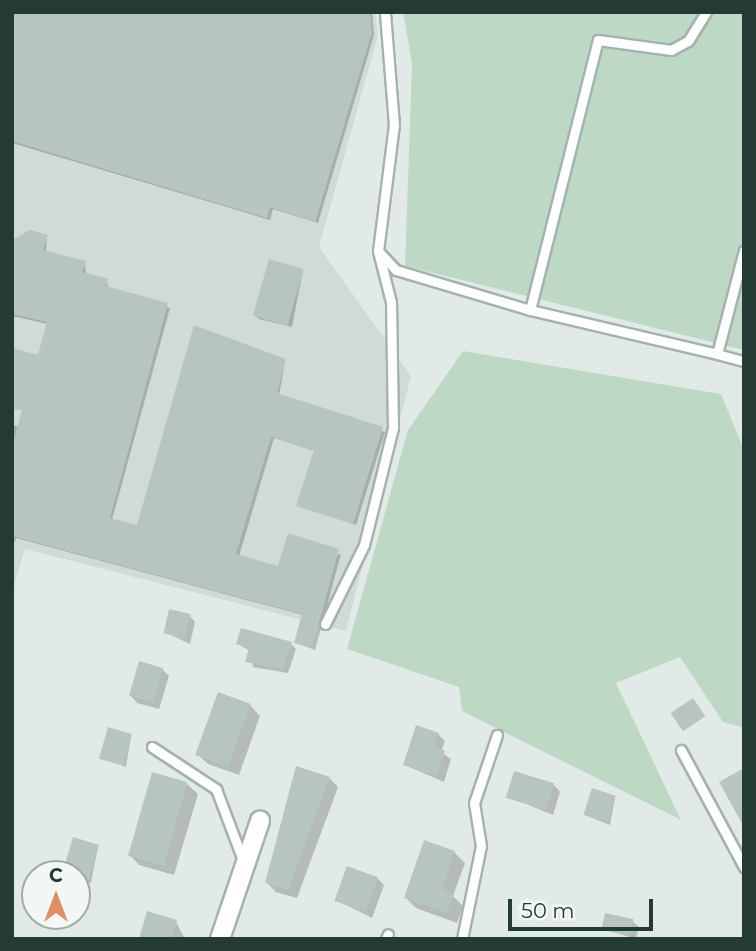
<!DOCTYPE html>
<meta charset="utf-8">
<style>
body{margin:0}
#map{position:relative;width:756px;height:951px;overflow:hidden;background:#e2eae7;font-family:Montserrat,sans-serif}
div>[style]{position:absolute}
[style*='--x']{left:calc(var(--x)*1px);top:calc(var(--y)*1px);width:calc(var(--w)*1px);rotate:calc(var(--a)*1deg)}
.built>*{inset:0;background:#d0dad6}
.green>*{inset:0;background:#bdd9c6}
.shadow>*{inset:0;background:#0003}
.building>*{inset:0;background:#b7c5c0;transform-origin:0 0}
.roads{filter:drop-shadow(2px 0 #a5b2ae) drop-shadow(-2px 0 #a5b2ae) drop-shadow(0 2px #a5b2ae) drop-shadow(0 -2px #a5b2ae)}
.lane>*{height:9px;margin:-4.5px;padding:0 4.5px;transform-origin:4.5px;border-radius:4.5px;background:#fff}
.street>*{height:18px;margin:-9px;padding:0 9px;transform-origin:9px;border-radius:9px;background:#fff}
span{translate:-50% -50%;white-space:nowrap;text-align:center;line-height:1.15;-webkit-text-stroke:5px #f2f7f5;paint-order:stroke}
.frame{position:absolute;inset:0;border:14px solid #243a35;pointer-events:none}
.north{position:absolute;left:21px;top:860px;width:70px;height:70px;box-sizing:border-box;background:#f2f7f5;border:2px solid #a0aba8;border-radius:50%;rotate:0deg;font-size:19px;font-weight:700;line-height:28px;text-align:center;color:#243a35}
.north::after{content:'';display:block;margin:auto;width:24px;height:32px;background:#e38d67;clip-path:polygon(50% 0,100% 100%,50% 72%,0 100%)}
.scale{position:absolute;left:508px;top:899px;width:145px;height:32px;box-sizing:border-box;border:4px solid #243a35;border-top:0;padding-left:9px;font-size:21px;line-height:24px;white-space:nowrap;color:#243a35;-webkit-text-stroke:5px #f2f7f5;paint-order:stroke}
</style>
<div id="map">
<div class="built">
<div style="clip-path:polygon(12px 12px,375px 12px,378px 35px,319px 247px,411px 376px,346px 631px,25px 549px,12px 592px)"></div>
</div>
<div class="green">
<div style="clip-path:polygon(403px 12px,744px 12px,744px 350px,405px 266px,412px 64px)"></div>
<div style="clip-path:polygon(463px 351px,721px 394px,744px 450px,744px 728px,723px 722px,680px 657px,616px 683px,681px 820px,462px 711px,459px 687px,347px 649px,408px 430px)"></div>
</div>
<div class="shadow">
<div style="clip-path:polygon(12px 12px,372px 12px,374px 35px,318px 223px,273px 209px,270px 220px,12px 143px)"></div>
<div style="clip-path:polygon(47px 237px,46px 253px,85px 262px,86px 274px,107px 280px,108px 289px,170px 308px,112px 520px,139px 528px,285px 361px,279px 396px,385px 432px,356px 525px,298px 505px,315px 451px,274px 438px,239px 556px,279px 568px,341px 554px,315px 650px,296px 643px,303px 615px,16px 538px,12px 550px,12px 425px,20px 427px,48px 324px,12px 316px,12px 242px)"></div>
<div style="clip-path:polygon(303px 270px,292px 327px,259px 319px,256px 316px)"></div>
<div style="clip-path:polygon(189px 615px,195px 622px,190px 644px,165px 632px)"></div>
<div style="clip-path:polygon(238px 644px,291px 644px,296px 649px,288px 673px,253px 667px,250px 651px)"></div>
<div style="clip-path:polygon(162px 669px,169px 676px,159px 709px,137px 703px,131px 696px)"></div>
<div style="clip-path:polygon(250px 705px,260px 716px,239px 775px,208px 764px,197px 754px)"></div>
<div style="clip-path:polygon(438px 734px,445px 741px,441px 752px,451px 759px,444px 782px,405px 765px)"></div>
<div style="clip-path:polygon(131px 736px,126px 767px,101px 758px)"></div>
<div style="clip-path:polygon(329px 778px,338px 787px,297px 898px,276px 892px,267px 883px)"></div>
<div style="clip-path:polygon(187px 784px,198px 794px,174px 875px,139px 865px,129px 854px)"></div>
<div style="clip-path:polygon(554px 785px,560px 792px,553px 815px,509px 797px)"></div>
<div style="clip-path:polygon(615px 798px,610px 825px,585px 815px)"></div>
<div style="clip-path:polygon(98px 846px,91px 883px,65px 874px)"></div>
<div style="clip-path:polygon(454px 852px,465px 863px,453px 896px,463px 906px,457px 923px,416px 908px,406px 898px)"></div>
<div style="clip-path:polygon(377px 878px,384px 885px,372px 918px,336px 900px)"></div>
<div style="clip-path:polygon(632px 921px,639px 927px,636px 939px,603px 929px)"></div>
<div style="clip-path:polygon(176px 922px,185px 939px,141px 939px)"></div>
</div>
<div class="building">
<div style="clip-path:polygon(12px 12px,370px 12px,372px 32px,315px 222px,270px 207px,267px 218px,12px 141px)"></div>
<div style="clip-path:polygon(30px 230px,48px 235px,43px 250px,86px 261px,83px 272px,108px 279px,106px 286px,168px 303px,110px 518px,137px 525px,194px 325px,286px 359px,277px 393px,383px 427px,353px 524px,296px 506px,314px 450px,271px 437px,236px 554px,278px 566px,288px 533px,339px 549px,312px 648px,294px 643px,302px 614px,12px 536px,12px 447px,22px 410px,12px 409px,12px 348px,38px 355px,47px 322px,12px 314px,12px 240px)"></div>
<div style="left:269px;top:259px;width:36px;height:59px;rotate:16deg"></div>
<div style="left:169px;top:609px;width:22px;height:25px;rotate:13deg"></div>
<div style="clip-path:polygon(241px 628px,292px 642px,283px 669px,245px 662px,249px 648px,236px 644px)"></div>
<div style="left:139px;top:661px;width:25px;height:36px;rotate:16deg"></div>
<div style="left:218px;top:692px;width:35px;height:67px;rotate:20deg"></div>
<div style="left:693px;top:698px;width:22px;height:27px;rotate:56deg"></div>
<div style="clip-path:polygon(416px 725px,439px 733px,434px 747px,445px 751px,437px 776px,403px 765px)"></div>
<div style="left:108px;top:727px;width:25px;height:33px;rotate:16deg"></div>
<div style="clip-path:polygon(296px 766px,330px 777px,288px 890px,265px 883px)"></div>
<div style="clip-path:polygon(744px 768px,744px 827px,719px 782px)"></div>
<div style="left:514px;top:771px;width:42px;height:28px;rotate:17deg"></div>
<div style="left:152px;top:772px;width:37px;height:87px;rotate:16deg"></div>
<div style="left:592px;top:788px;width:25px;height:28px;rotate:18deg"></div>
<div style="clip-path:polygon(73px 837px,99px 845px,81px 906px,77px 874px,62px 874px)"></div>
<div style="clip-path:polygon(424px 840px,455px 851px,442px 889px,454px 894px,447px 913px,404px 898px)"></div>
<div style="left:347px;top:866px;width:33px;height:37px;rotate:20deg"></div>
<div style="clip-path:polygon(147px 911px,177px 920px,172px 939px,139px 939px)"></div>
<div style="left:605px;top:913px;width:29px;height:17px;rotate:12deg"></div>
</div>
<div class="roads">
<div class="lane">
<div style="--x:379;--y:252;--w:25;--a:47"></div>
<div style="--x:396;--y:270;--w:140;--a:16.6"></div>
<div style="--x:530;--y:310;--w:192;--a:13.2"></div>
<div style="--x:717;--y:354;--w:107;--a:-75.4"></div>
<div style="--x:530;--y:310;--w:278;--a:-75.9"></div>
<div style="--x:598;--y:40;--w:74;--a:7.8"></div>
<div style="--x:671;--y:50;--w:19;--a:-28"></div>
<div style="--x:688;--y:41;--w:34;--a:-58"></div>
<div style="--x:717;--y:354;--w:28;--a:15"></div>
<div style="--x:325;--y:624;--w:88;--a:-63.7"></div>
<div style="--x:364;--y:545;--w:121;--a:-76.1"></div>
<div style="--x:393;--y:428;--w:126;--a:-90.9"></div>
<div style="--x:391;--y:302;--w:53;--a:-104.3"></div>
<div style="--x:378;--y:251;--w:127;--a:-82.8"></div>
<div style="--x:394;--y:125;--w:113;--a:-94.6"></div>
<div style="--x:152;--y:747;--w:77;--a:33.3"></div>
<div style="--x:216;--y:789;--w:79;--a:69.3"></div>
<div style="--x:681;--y:750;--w:133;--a:61.7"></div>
<div style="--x:386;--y:939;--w:5;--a:-68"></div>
<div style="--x:462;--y:939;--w:95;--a:-78.5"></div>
<div style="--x:481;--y:846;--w:44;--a:-99.2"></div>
<div style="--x:474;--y:803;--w:72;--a:-71.3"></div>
</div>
<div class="street">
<div style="--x:220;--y:939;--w:125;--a:-71.3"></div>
</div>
</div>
<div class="frame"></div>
<div class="north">С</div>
<div class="scale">50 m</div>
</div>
